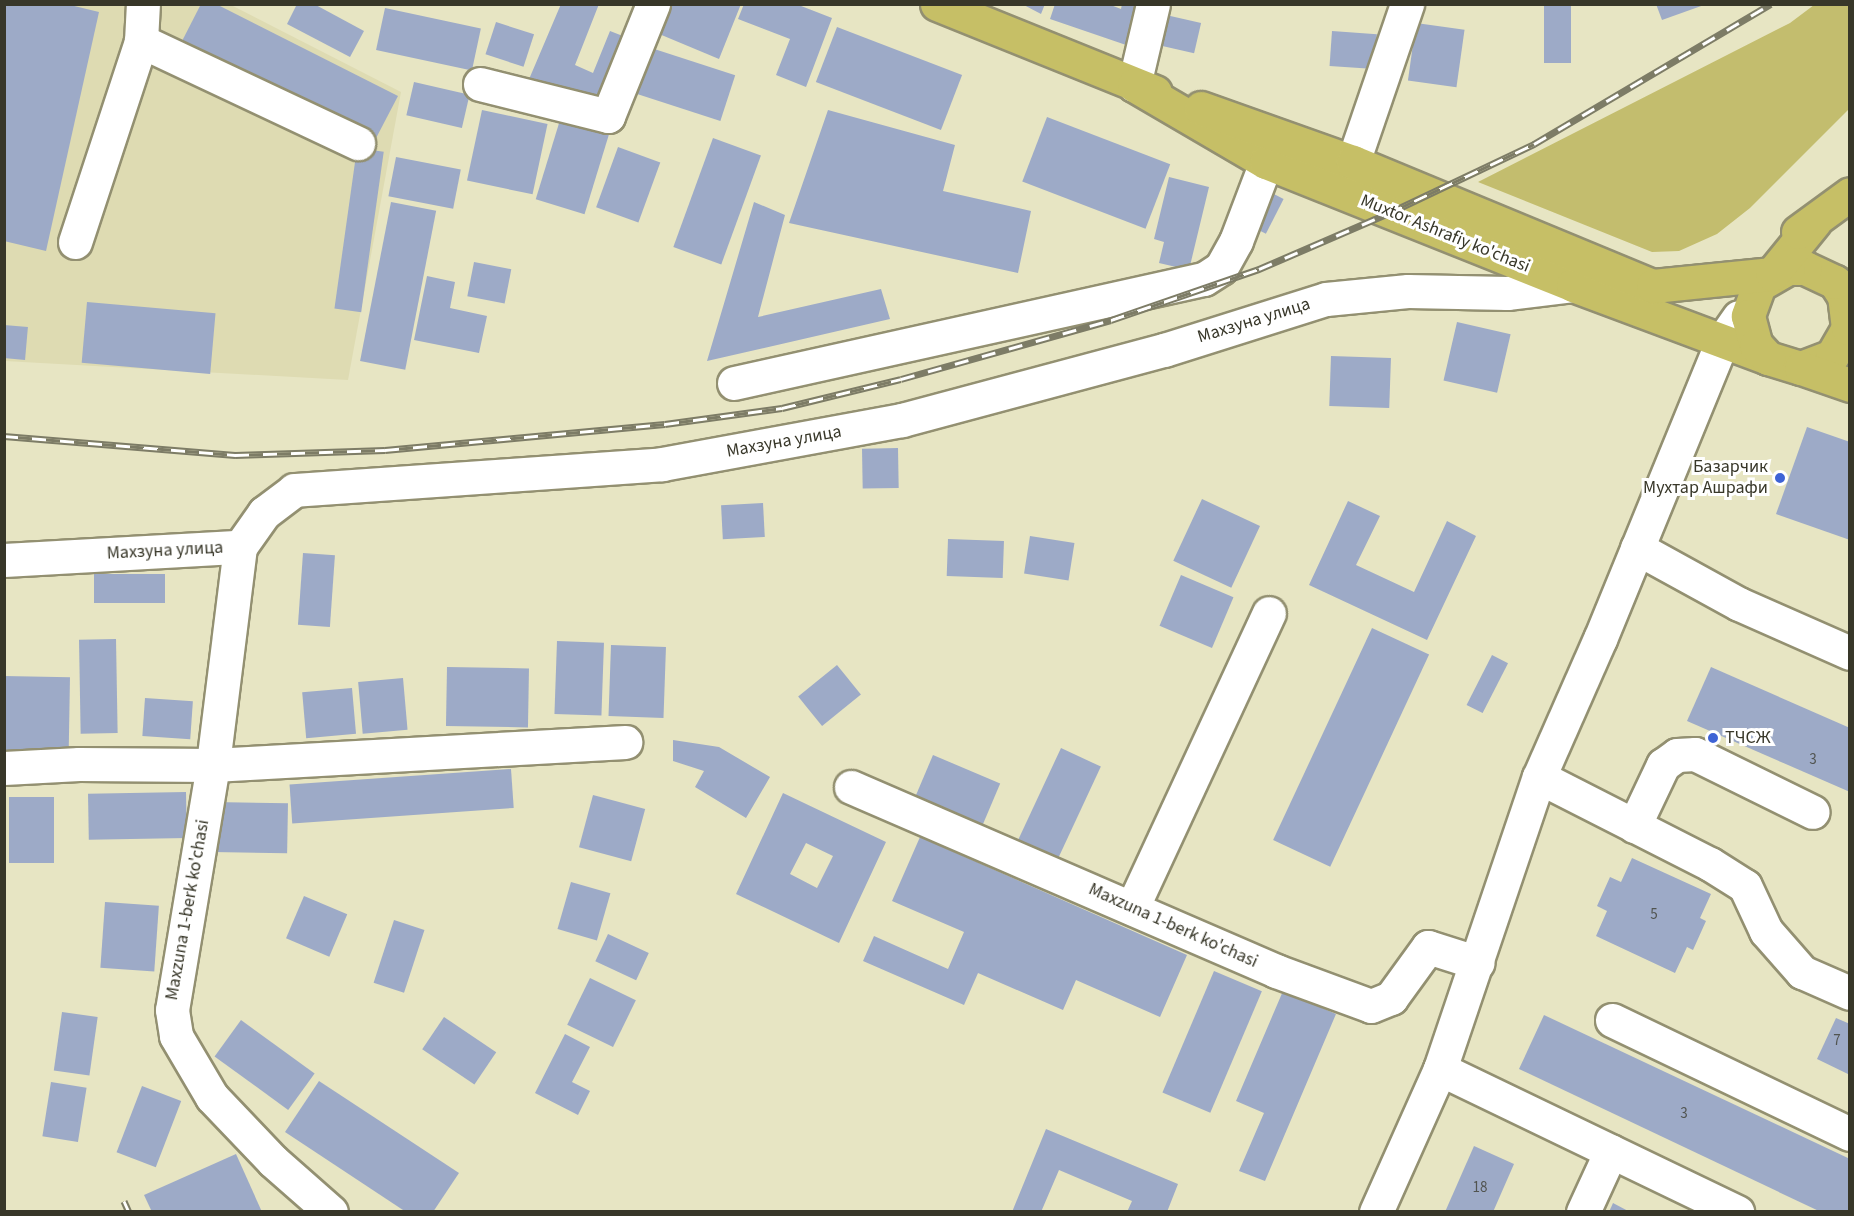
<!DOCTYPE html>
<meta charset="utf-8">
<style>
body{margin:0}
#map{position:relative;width:1854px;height:1216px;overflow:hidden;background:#e7e5c3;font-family:"Source Sans 3",sans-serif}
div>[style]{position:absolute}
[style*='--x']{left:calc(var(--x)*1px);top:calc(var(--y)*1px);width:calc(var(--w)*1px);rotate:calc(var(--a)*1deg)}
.built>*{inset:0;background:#dedbb2}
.green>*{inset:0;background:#c3bd6e}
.building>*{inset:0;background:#9daac7;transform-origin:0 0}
.roads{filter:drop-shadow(2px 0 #939071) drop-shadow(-2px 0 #939071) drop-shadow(0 2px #939071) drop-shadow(0 -2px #939071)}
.minor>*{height:33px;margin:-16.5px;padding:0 16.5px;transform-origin:16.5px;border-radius:16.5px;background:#fff}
.major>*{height:33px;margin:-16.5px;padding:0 16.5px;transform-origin:16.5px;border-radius:16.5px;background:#c6bf66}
.rail>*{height:7px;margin-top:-3.5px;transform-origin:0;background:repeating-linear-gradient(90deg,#fff 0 14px,#7d7c66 0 28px);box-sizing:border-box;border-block:2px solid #7d7c66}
.dots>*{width:16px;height:16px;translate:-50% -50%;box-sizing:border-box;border:3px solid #fff;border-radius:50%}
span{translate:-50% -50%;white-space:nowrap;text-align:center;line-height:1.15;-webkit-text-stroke:6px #fff;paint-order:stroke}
.number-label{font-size:15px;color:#515450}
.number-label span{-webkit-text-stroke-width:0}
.street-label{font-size:18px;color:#383729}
.poi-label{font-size:18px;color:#383729}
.right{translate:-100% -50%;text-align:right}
.left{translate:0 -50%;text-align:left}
.frame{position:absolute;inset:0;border:6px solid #383729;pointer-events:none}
</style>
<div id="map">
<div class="built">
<div style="clip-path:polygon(4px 5px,231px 5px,401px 92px,348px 380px,5px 361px)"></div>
</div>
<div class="green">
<div style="clip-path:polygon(1814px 5px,1849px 5px,1849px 109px,1750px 208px,1717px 234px,1679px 251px,1652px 252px,1478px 182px,1790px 23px)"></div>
</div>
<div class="building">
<div style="clip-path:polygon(4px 4px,66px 4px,99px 12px,46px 251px,4px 241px)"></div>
<div style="clip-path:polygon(201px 4px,216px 4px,398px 96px,374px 142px,180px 45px)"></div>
<div style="clip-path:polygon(297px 4px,314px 4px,364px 31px,350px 57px,287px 24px)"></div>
<div style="clip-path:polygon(561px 4px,599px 4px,575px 65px,593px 73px,610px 31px,628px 38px,596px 110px,524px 91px)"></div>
<div style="clip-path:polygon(662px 4px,741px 4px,719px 59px,652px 31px)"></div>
<div style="clip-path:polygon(744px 4px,796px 4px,832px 18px,806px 87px,776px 75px,790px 39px,738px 19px)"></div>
<div style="clip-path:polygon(1022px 4px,1045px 4px,1041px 14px)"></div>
<div style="clip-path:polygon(1055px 4px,1108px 4px,1121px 9px,1122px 4px,1142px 4px,1129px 46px,1050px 19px)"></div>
<div style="left:1544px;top:4px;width:27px;height:59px"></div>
<div style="clip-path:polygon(1656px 4px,1704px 4px,1704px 5px,1662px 20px)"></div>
<div style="left:385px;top:8px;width:98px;height:43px;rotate:12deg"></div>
<div style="left:1166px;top:15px;width:36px;height:31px;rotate:13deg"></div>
<div style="left:496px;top:22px;width:40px;height:34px;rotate:18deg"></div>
<div style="left:1416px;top:23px;width:49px;height:58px;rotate:8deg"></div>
<div style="left:837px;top:27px;width:134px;height:59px;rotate:21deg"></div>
<div style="left:1332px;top:31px;width:45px;height:35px;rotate:4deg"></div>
<div style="left:642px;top:45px;width:98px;height:48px;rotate:18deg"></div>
<div style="left:414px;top:82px;width:57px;height:34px;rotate:13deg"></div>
<div style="left:482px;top:110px;width:67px;height:72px;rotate:12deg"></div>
<div style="clip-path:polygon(828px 110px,955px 145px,943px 191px,1031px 211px,1018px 273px,789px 223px)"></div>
<div style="left:1047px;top:117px;width:132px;height:69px;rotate:21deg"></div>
<div style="left:560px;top:120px;width:51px;height:83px;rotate:17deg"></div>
<div style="left:713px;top:138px;width:51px;height:116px;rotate:20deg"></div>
<div style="left:618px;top:147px;width:45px;height:64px;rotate:20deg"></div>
<div style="left:357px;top:148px;width:27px;height:162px;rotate:8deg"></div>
<div style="left:396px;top:157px;width:66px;height:40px;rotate:11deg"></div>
<div style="clip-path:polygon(1169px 177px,1209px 187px,1189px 270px,1159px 263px,1164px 242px,1154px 239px)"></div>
<div style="left:1264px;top:189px;width:22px;height:39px;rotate:27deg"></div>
<div style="left:391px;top:202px;width:46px;height:162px;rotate:11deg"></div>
<div style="clip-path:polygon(754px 202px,785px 215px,758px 317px,881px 289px,890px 319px,707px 361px)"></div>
<div style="left:474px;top:262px;width:38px;height:35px;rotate:11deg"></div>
<div style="clip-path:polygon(427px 276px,455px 282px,450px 308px,487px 316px,479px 353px,414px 340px)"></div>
<div style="left:87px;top:302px;width:129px;height:61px;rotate:5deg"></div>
<div style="left:1457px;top:322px;width:55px;height:60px;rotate:13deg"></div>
<div style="left:4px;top:325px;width:24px;height:33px;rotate:5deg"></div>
<div style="left:1331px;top:356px;width:60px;height:50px;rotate:2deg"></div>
<div style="clip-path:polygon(1807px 427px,1850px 442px,1850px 540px,1776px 514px)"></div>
<div style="left:898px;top:448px;width:40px;height:36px;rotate:89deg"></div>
<div style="left:1202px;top:499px;width:64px;height:68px;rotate:25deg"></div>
<div style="clip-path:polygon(1348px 501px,1380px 516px,1356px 565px,1414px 592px,1447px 521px,1476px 536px,1427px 640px,1309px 585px)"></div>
<div style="left:763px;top:503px;width:34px;height:42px;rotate:87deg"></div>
<div style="left:1030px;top:536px;width:45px;height:38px;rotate:9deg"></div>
<div style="left:948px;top:539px;width:56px;height:37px;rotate:2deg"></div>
<div style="left:303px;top:553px;width:32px;height:72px;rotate:4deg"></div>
<div style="left:165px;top:574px;width:29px;height:71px;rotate:90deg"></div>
<div style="left:1181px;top:575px;width:57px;height:55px;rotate:23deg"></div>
<div style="left:1372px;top:628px;width:63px;height:234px;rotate:25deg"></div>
<div style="left:116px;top:639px;width:94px;height:37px;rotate:89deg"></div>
<div style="left:557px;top:641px;width:47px;height:73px;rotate:2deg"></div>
<div style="left:611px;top:645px;width:55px;height:71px;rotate:2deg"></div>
<div style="left:1492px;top:655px;width:18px;height:56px;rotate:27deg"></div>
<div style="left:837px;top:665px;width:38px;height:50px;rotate:51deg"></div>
<div style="left:447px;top:667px;width:82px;height:59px;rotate:1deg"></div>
<div style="clip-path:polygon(1711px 667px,1850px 728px,1850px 792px,1687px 721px)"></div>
<div style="left:4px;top:676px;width:66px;height:76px;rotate:1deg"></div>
<div style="left:403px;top:678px;width:52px;height:45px;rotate:85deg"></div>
<div style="left:352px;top:688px;width:46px;height:50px;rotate:85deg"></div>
<div style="left:145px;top:698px;width:48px;height:38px;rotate:4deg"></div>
<div style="clip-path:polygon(673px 740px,719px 747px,770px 777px,746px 818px,695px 787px,704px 771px,673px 761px)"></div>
<div style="left:1061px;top:748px;width:44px;height:117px;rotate:25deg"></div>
<div style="left:933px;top:755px;width:73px;height:51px;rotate:23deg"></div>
<div style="left:511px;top:769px;width:39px;height:222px;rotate:86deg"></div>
<div style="left:186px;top:792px;width:46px;height:98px;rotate:89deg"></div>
<div style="clip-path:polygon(evenodd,783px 793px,886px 842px,839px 943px,736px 894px,783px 793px,806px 843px,833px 856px,817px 888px,790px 874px,806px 843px)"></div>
<div style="left:593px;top:795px;width:54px;height:54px;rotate:15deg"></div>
<div style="left:9px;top:797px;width:45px;height:66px"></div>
<div style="left:213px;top:802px;width:75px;height:50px;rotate:1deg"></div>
<div style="clip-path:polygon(920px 837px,1187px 955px,1160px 1017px,1076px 980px,1063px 1010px,978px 973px,964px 1005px,863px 961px,874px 936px,948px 969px,964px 932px,892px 901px)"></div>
<div style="clip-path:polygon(1632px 858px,1711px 894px,1700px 918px,1706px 921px,1693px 950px,1687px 947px,1675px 973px,1596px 936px,1607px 911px,1597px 906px,1610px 877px,1621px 882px)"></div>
<div style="left:571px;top:882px;width:41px;height:49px;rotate:16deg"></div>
<div style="left:304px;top:896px;width:47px;height:46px;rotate:23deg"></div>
<div style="left:105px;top:902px;width:54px;height:66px;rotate:4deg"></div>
<div style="left:394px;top:920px;width:32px;height:66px;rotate:18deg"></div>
<div style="left:608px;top:934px;width:45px;height:30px;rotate:25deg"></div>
<div style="left:1214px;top:971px;width:52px;height:132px;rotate:23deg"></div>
<div style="left:590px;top:978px;width:51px;height:52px;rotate:26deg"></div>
<div style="clip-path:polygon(1283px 991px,1336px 1014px,1265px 1181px,1239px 1171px,1264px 1113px,1236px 1101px)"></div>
<div style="left:62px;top:1012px;width:36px;height:59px;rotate:8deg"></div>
<div style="clip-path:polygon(1544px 1015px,1850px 1159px,1850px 1212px,1821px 1212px,1519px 1069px)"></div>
<div style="left:444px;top:1017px;width:63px;height:39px;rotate:34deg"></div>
<div style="clip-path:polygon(1836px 1018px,1850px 1024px,1850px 1075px,1817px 1059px)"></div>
<div style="left:241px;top:1020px;width:91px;height:45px;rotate:36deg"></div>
<div style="clip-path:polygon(565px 1034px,590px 1047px,572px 1082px,590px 1091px,578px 1115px,535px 1093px)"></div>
<div style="clip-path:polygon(319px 1081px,459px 1173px,433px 1212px,406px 1212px,285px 1132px)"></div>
<div style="left:51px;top:1082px;width:36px;height:55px;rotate:9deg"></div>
<div style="left:142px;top:1086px;width:42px;height:71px;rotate:21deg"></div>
<div style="clip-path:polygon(1046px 1129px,1178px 1184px,1167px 1212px,1127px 1212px,1132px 1201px,1059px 1170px,1041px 1212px,1012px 1212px)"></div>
<div style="clip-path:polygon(1474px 1146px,1514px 1164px,1493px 1212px,1445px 1212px)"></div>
<div style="clip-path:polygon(236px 1154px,262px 1212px,152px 1212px,144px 1195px)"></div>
<div style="clip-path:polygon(1613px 1203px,1630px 1212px,1609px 1212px)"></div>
</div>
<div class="roads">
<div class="minor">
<div style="--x:141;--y:41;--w:240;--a:25.2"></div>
<div style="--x:480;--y:84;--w:132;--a:14"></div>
<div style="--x:608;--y:116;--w:121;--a:-68.1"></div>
<div style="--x:1134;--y:85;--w:83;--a:-76.8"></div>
<div style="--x:1353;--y:162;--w:167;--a:-71.1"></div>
<div style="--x:75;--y:242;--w:212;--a:-71.8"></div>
<div style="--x:141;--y:41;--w:37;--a:-87"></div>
<div style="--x:734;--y:383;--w:481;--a:-12.5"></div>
<div style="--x:1204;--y:279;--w:20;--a:-33"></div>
<div style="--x:1221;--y:268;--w:31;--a:-61"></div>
<div style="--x:1236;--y:241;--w:85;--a:-69.2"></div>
<div style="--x:240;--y:547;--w:220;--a:97.1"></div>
<div style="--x:213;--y:765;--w:248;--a:99.5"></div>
<div style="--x:172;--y:1010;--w:26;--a:81"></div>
<div style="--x:176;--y:1036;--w:71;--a:59.5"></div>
<div style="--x:212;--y:1097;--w:88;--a:46.4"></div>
<div style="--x:273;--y:1161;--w:77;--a:41.3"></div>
<div style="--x:1637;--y:548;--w:116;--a:28.8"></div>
<div style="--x:1739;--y:604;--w:121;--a:23.8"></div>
<div style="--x:4;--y:560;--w:236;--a:-3.2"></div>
<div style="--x:240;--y:547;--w:42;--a:-54.8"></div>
<div style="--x:264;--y:513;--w:38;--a:-37"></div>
<div style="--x:294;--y:490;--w:369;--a:-4"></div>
<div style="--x:662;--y:464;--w:244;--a:-10.4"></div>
<div style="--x:902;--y:420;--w:271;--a:-15"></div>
<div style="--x:1164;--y:350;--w:170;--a:-17.5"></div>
<div style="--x:1326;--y:299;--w:82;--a:-5.6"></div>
<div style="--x:1408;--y:291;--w:99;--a:1.2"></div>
<div style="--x:1507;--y:293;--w:66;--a:-6.9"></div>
<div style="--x:4;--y:768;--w:75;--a:-3.1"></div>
<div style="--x:79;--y:764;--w:134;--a:0.4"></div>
<div style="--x:213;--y:765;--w:413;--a:-3.2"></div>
<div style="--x:1539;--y:777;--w:192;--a:27"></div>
<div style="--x:1710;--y:864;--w:41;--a:32.2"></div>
<div style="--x:1745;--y:886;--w:50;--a:65"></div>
<div style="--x:1766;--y:931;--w:55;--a:48.7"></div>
<div style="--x:1802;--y:972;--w:52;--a:23.6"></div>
<div style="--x:851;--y:787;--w:463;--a:23.4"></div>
<div style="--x:1276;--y:971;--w:101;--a:20.2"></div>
<div style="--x:1371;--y:1006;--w:22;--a:-22"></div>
<div style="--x:1391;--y:998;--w:63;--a:-54"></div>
<div style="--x:1428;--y:947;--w:52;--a:17.7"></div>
<div style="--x:1634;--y:826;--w:68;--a:-64.6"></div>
<div style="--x:1663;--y:765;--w:17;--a:-36"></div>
<div style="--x:1677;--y:755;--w:18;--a:-3"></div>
<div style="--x:1695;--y:754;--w:131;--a:26.2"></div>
<div style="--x:1132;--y:908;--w:325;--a:-65.1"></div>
<div style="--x:1612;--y:1020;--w:264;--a:25.6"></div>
<div style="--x:1440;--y:1069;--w:330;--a:25.7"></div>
<div style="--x:1376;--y:1212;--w:157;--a:-65.9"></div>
<div style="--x:1440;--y:1069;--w:308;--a:-71.3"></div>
<div style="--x:1539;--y:777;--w:151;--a:-66.2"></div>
<div style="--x:1600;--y:639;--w:322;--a:-67.7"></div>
<div style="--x:1722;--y:341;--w:29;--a:-55"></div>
<div style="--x:1583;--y:1212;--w:67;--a:-65.3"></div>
</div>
<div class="major">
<div style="--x:937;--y:4;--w:235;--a:22"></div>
<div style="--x:1134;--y:85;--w:153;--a:30.3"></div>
<div style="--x:1266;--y:162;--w:331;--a:21.8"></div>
<div style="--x:1573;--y:285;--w:208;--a:20.5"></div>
<div style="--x:1768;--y:358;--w:34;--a:17"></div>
<div style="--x:1801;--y:368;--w:33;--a:-21"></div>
<div style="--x:1832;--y:356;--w:32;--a:-60"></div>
<div style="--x:1848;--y:328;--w:32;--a:-97"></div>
<div style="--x:1844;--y:296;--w:17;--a:-123"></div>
<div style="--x:1835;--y:282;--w:33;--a:-155"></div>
<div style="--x:1805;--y:268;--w:17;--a:180"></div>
<div style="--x:1788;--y:268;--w:34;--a:150"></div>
<div style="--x:1759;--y:285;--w:33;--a:110"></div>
<div style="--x:1748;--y:316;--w:30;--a:75"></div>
<div style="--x:1756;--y:345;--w:18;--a:47"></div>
<div style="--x:1201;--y:108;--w:161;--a:19.6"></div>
<div style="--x:1353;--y:162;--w:325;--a:22.5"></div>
<div style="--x:1653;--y:286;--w:120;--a:-5.8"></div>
<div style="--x:1772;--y:274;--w:68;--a:-50.9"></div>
<div style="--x:1798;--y:232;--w:64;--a:-36.2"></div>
<div style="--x:1801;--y:368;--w:52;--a:19.1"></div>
</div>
</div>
<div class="rail">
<div style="--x:4;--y:436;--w:232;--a:4.7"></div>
<div style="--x:235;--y:455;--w:150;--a:-1.9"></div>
<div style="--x:385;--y:450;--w:281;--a:-5.3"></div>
<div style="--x:665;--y:424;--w:118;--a:-7.8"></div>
<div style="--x:782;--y:408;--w:122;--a:-13.7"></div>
<div style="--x:901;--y:379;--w:218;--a:-15.7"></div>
<div style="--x:1111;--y:320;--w:157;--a:-19"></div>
<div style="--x:1259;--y:269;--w:142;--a:-23.3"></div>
<div style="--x:1389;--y:213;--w:161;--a:-25.4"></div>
<div style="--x:1534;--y:144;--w:275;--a:-30.6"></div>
<div style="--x:124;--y:1201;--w:12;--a:66"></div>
</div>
<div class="dots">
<div style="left:1780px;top:478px;background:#3e63d5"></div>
<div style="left:1713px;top:738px;background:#3e63d5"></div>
</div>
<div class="number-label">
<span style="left:1813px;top:760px">3</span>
<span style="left:1654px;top:915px">5</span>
<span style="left:1837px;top:1041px">7</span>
<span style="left:1684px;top:1114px">3</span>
<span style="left:1480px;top:1188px">18</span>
</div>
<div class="street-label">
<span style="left:1445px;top:234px;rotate:22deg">Muxtor Ashrafiy ko'chasi</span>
<span style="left:1254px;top:321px;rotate:-17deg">Махзуна улица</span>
<span style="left:784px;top:442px;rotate:-10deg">Махзуна улица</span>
<span style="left:165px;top:551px;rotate:-3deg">Махзуна улица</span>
<span style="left:188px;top:910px;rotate:-80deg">Maxzuna 1-berk ko'chasi</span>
<span style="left:1173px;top:926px;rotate:24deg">Maxzuna 1-berk ko'chasi</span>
</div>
<div class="poi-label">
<span class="right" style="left:1768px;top:478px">Базарчик<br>Мухтар Ашрафи</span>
<span class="left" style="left:1725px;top:738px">ТЧСЖ</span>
</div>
<div class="frame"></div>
</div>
